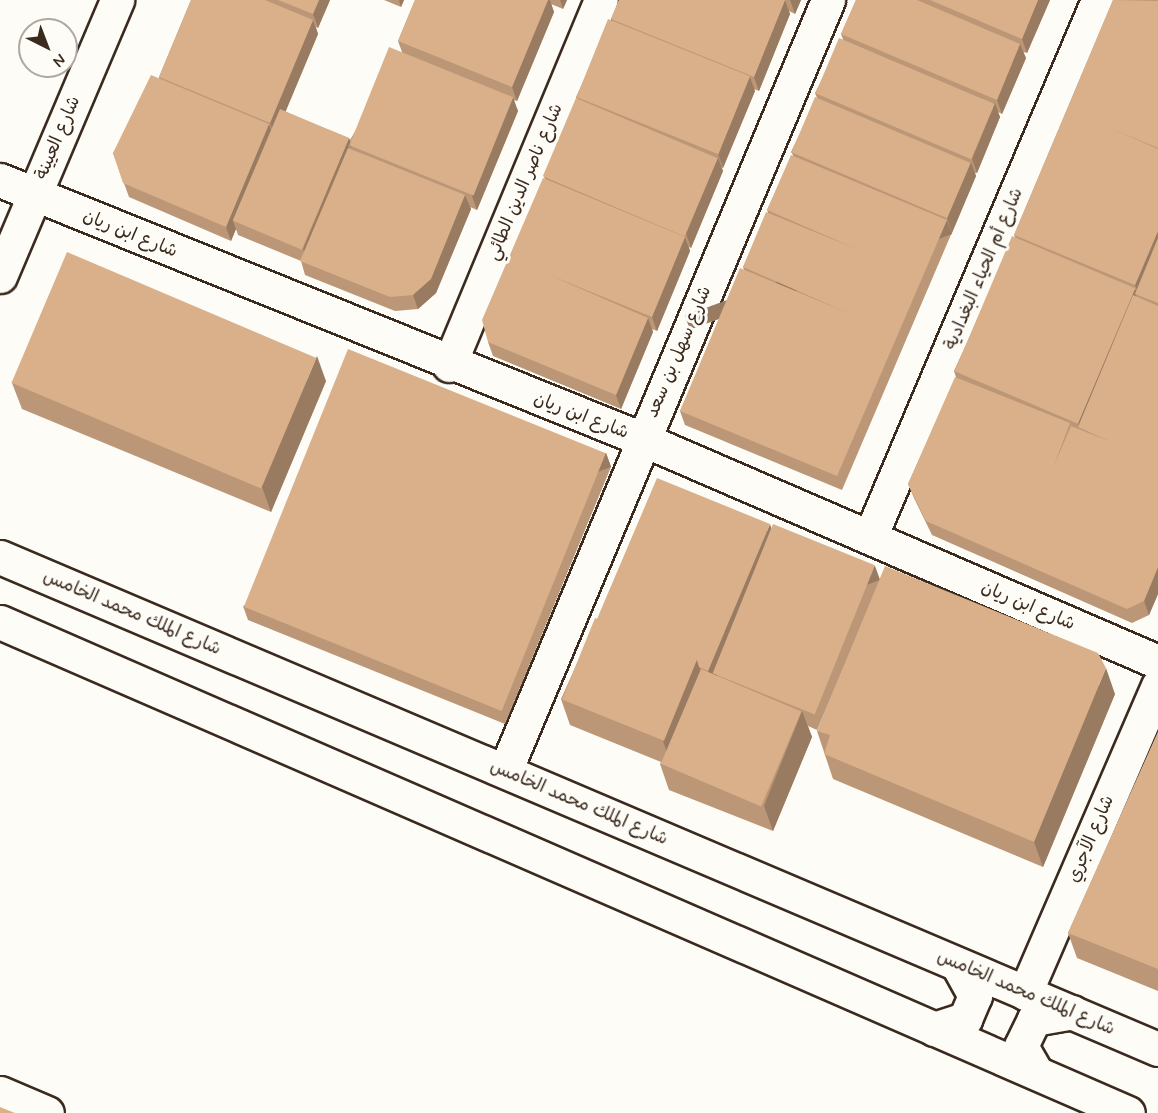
<!DOCTYPE html>
<meta charset="utf-8">
<style>
body{margin:0}
#map{position:relative;width:1158px;height:1113px;overflow:hidden;background:#fdfcf7;font-family:Mynerve,"Playpen Sans Arabic",sans-serif}
div>[style]{position:absolute}
[style*='--x']{left:calc(var(--x)*1px);top:calc(var(--y)*1px);width:calc(var(--w)*1px);rotate:calc(var(--a)*1deg)}
.roads{filter:drop-shadow(2px 0 #3b2a1e) drop-shadow(-2px 0 #3b2a1e) drop-shadow(0 2px #3b2a1e) drop-shadow(0 -2px #3b2a1e)}
.minor>*{height:33px;margin:-16.5px;padding:0 16.5px;transform-origin:16.5px;border-radius:16.5px;background:#fdfcf7}
.wall>*{inset:0;background:#bb9777}
.shaded-wall>*{inset:0;background:#987b61;transform-origin:0 0}
.building>*{inset:0;background:#d9b08a;transform-origin:0 0}
span{translate:-50% -50%;white-space:nowrap;text-align:center;line-height:1.15;-webkit-text-stroke:6px #fdfcf7;paint-order:stroke}
.street-label{font-size:18px;color:#3b2a1e}
.north{position:absolute;left:18px;top:18px;width:60px;height:60px;box-sizing:border-box;background:#fdfcf7;border:2px solid #afa8a0;border-radius:50%;rotate:138deg;font-size:16px;font-weight:700;line-height:24px;text-align:center;color:#3b2a1e}
.north::after{content:'';display:block;margin:auto;width:21px;height:27px;background:#3b2a1e;clip-path:polygon(50% 0,100% 100%,50% 72%,0 100%)}
</style>
<div id="map">
<div class="roads">
<div class="minor">
<div style="--x:0;--y:180;--w:692;--a:21.97"></div>
<div style="--x:642;--y:439;--w:562;--a:23.37"></div>
<div style="--x:0;--y:276;--w:300;--a:-67"></div>
<div style="--x:449;--y:365;--w:395;--a:-67.4"></div>
<div style="--x:870;--y:537;--w:583;--a:-66.99"></div>
<div style="--x:0;--y:557;--w:1258;--a:23.02"></div>
<div style="--x:0;--y:622;--w:1230;--a:23.52"></div>
<div style="--x:505;--y:771;--w:836;--a:-67.27"></div>
<div style="--x:1025;--y:993;--w:335;--a:-66.6"></div>
<div style="--x:934;--y:1029;--w:33;--a:-18"></div>
<div style="--x:965;--y:1019;--w:25;--a:-67"></div>
<div style="--x:975;--y:996;--w:35;--a:-119"></div>
<div style="--x:1036;--y:1072;--w:30;--a:-120"></div>
<div style="--x:1021;--y:1046;--w:30;--a:-64"></div>
<div style="--x:1034;--y:1019;--w:39;--a:-10"></div>
<div style="--x:0;--y:1093;--w:51;--a:23.1"></div>
</div>
</div>
<div class="wall">
<div style="clip-path:polygon(191px 0,330px 0,318px 28px,316px 27px,318px 34px,285px 112px,349px 138px,350px 140px,402px 52px,398px 41px,415px 0,567px 0,563px 9px,551px 4px,554px 12px,517px 101px,513px 100px,518px 111px,477px 210px,470px 207px,471px 209px,436px 293px,418px 309px,395px 311px,305px 275px,301px 261px,238px 235px,236px 229px,231px 241px,129px 197px,113px 153px,159px 79px,159px 77px)"></div>
<div style="clip-path:polygon(384px 0,404px 0,401px 7px)"></div>
<div style="clip-path:polygon(619px 0,801px 0,795px 14px,789px 11px,790px 14px,759px 91px,754px 89px,755px 91px,723px 168px,721px 167px,723px 171px,691px 248px,689px 247px,690px 251px,657px 331px,652px 329px,653px 332px,621px 409px,493px 356px,488px 342px,545px 179px,544px 177px,577px 99px,576px 97px,612px 20px,611px 19px)"></div>
<div style="clip-path:polygon(856px 0,1050px 0,1027px 53px,1023px 52px,1026px 58px,1002px 114px,998px 112px,1000px 117px,977px 173px,975px 173px,976px 176px,842px 490px,685px 425px,680px 411px,744px 270px,743px 267px,768px 212px,767px 210px,793px 155px,791px 152px,817px 98px,815px 93px,843px 39px,841px 34px)"></div>
<div style="clip-path:polygon(1113px 0,1158px 0,1158px 594px,1149px 615px,1132px 623px,932px 535px,914px 498px,908px 484px,956px 377px,954px 371px,1015px 237px,1014px 235px)"></div>
<div style="clip-path:polygon(326px 381px,271px 512px,22px 409px,12px 383px)"></div>
<div style="clip-path:polygon(606px 453px,611px 467px,505px 724px,248px 620px,243px 606px)"></div>
<div style="clip-path:polygon(771px 529px,880px 579px,1115px 694px,1043px 867px,833px 779px,817px 731px,861px 626px,817px 730px,808px 726px,812px 737px,773px 831px,669px 790px,660px 764px,661px 762px,570px 725px,561px 699px,597px 619px)"></div>
<div style="clip-path:polygon(1158px 732px,1158px 991px,1077px 958px,1068px 933px)"></div>
</div>
<div class="shaded-wall">
<div style="clip-path:polygon(319px 0,330px 0,318px 28px,313px 14px)"></div>
<div style="clip-path:polygon(399px 0,404px 0,401px 7px)"></div>
<div style="clip-path:polygon(548px 0,550px 0,554px 12px,517px 101px,512px 87px)"></div>
<div style="clip-path:polygon(560px 0,567px 0,563px 9px)"></div>
<div style="clip-path:polygon(785px 0,790px 14px,759px 91px,754px 77px)"></div>
<div style="clip-path:polygon(790px 0,801px 0,795px 14px)"></div>
<div style="clip-path:polygon(1038px 0,1050px 0,1027px 53px,1022px 39px)"></div>
<div style="clip-path:polygon(313px 20px,318px 34px,275px 137px,270px 123px)"></div>
<div style="clip-path:polygon(1020px 44px,1026px 58px,1002px 114px,997px 100px)"></div>
<div style="clip-path:polygon(750px 77px,755px 91px,723px 168px,718px 154px)"></div>
<div style="clip-path:polygon(513px 97px,518px 111px,477px 210px,472px 196px)"></div>
<div style="clip-path:polygon(995px 103px,1000px 117px,977px 173px,972px 159px)"></div>
<div style="clip-path:polygon(269px 124px,274px 138px,233px 221px,236px 229px,231px 241px,226px 227px)"></div>
<div style="clip-path:polygon(349px 138px,352px 147px,348px 145px,352px 156px,308px 263px,303px 249px)"></div>
<div style="clip-path:polygon(718px 157px,723px 171px,691px 248px,686px 234px)"></div>
<div style="clip-path:polygon(971px 162px,976px 176px,952px 233px,947px 218px)"></div>
<div style="clip-path:polygon(465px 195px,471px 209px,436px 293px,418px 309px,413px 295px)"></div>
<div style="left:947px;top:220px;width:15px;height:279px;rotate:70deg"></div>
<div style="clip-path:polygon(1158px 231px,1158px 257px,1139px 296px,1135px 285px)"></div>
<div style="clip-path:polygon(685px 237px,690px 251px,657px 331px,652px 317px)"></div>
<div style="clip-path:polygon(1135px 288px,1137px 295px,1135px 294px,1139px 304px,1079px 427px,1078px 423px)"></div>
<div style="clip-path:polygon(648px 318px,653px 332px,621px 409px,616px 395px)"></div>
<div style="clip-path:polygon(317px 356px,326px 381px,271px 512px,262px 487px)"></div>
<div style="left:606px;top:453px;width:15px;height:278px;rotate:70deg"></div>
<div style="clip-path:polygon(770px 524px,775px 539px,713px 685px,708px 671px)"></div>
<div style="left:875px;top:566px;width:15px;height:163px;rotate:70deg"></div>
<div style="clip-path:polygon(1158px 567px,1158px 594px,1149px 615px,1144px 601px)"></div>
<div style="clip-path:polygon(697px 660px,706px 686px,672px 767px,663px 741px)"></div>
<div style="clip-path:polygon(1106px 668px,1115px 694px,1043px 867px,1034px 842px)"></div>
<div style="clip-path:polygon(802px 711px,812px 737px,773px 831px,764px 806px)"></div>
</div>
<div class="building">
<div style="clip-path:polygon(191px 0,265px 0,313px 20px,270px 123px,159px 77px)"></div>
<div style="clip-path:polygon(278px 0,319px 0,313px 14px)"></div>
<div style="clip-path:polygon(415px 0,548px 0,512px 87px,398px 41px)"></div>
<div style="clip-path:polygon(619px 0,785px 0,754px 77px,611px 19px)"></div>
<div style="clip-path:polygon(856px 0,917px 0,1020px 44px,997px 100px,841px 34px)"></div>
<div style="clip-path:polygon(930px 0,1038px 0,1022px 39px)"></div>
<div style="clip-path:polygon(1113px 0,1158px 1px,1158px 148px,1110px 128px,1158px 149px,1158px 231px,1135px 285px,1014px 235px)"></div>
<div style="left:608px;top:19px;width:153px;height:84px;rotate:22deg"></div>
<div style="left:839px;top:38px;width:169px;height:60px;rotate:23deg"></div>
<div style="left:389px;top:47px;width:134px;height:106px;rotate:22deg"></div>
<div style="clip-path:polygon(151px 75px,269px 124px,226px 227px,123px 183px,113px 153px)"></div>
<div style="left:815px;top:97px;width:169px;height:60px;rotate:23deg"></div>
<div style="left:576px;top:98px;width:154px;height:85px;rotate:23deg"></div>
<div style="left:280px;top:109px;width:75px;height:121px;rotate:23deg"></div>
<div style="clip-path:polygon(348px 148px,465px 195px,431px 279px,413px 295px,390px 297px,300px 261px)"></div>
<div style="clip-path:polygon(791px 155px,947px 220px,837px 476px,680px 411px,740px 268px,853px 315px,743px 267px,766px 212px,859px 250px,767px 210px)"></div>
<div style="clip-path:polygon(543px 178px,685px 237px,652px 317px,547px 274px,648px 318px,616px 395px,488px 342px,482px 320px)"></div>
<div style="left:1012px;top:236px;width:134px;height:147px;rotate:23deg"></div>
<div style="clip-path:polygon(1158px 238px,1158px 303px,1135px 294px)"></div>
<div style="left:67px;top:252px;width:271px;height:142px;rotate:23deg"></div>
<div style="clip-path:polygon(1133px 295px,1158px 306px,1158px 567px,1144px 601px,1127px 609px,926px 521px,908px 484px,955px 377px,1070px 423px,1053px 468px,1071px 426px,1111px 442px,1078px 427px)"></div>
<div style="left:348px;top:349px;width:278px;height:278px;rotate:22deg"></div>
<div style="clip-path:polygon(657px 478px,770px 524px,708px 671px,699px 667px,697px 660px,597px 619px)"></div>
<div style="left:773px;top:524px;width:110px;height:161px;rotate:22deg"></div>
<div style="clip-path:polygon(885px 566px,1098px 653px,1106px 668px,1034px 842px,824px 754px,830px 735px,817px 731px)"></div>
<div style="left:595px;top:618px;width:110px;height:88px;rotate:22deg"></div>
<div style="left:701px;top:669px;width:109px;height:103px;rotate:23deg"></div>
<div style="clip-path:polygon(1158px 732px,1158px 969px,1068px 933px)"></div>
<div style="clip-path:polygon(0 1107px,15px 1113px,0 1113px)"></div>
</div>
<div class="street-label">
<span style="left:58px;top:138px;rotate:-67deg">شارع العيينة</span>
<span style="left:525px;top:182px;rotate:-67deg">شارع ناصر الدين الطائي</span>
<span style="left:130px;top:234px;rotate:22deg">شارع ابن ريان</span>
<span style="left:984px;top:269px;rotate:-67deg">شارع أم الحياء البغدادية</span>
<span style="left:679px;top:352px;rotate:-67deg">شارع سهل بن سعد</span>
<span style="left:581px;top:416px;rotate:21deg">شارع ابن ريان</span>
<span style="left:1028px;top:606px;rotate:23deg">شارع ابن ريان</span>
<span style="left:132px;top:613px;rotate:23deg">شارع الملك محمد الخامس</span>
<span style="left:579px;top:803px;rotate:23deg">شارع الملك محمد الخامس</span>
<span style="left:1091px;top:839px;rotate:-67deg">شارع الآجري</span>
<span style="left:1026px;top:993px;rotate:23deg">شارع الملك محمد الخامس</span>
</div>
<div class="north">N</div>
</div>
